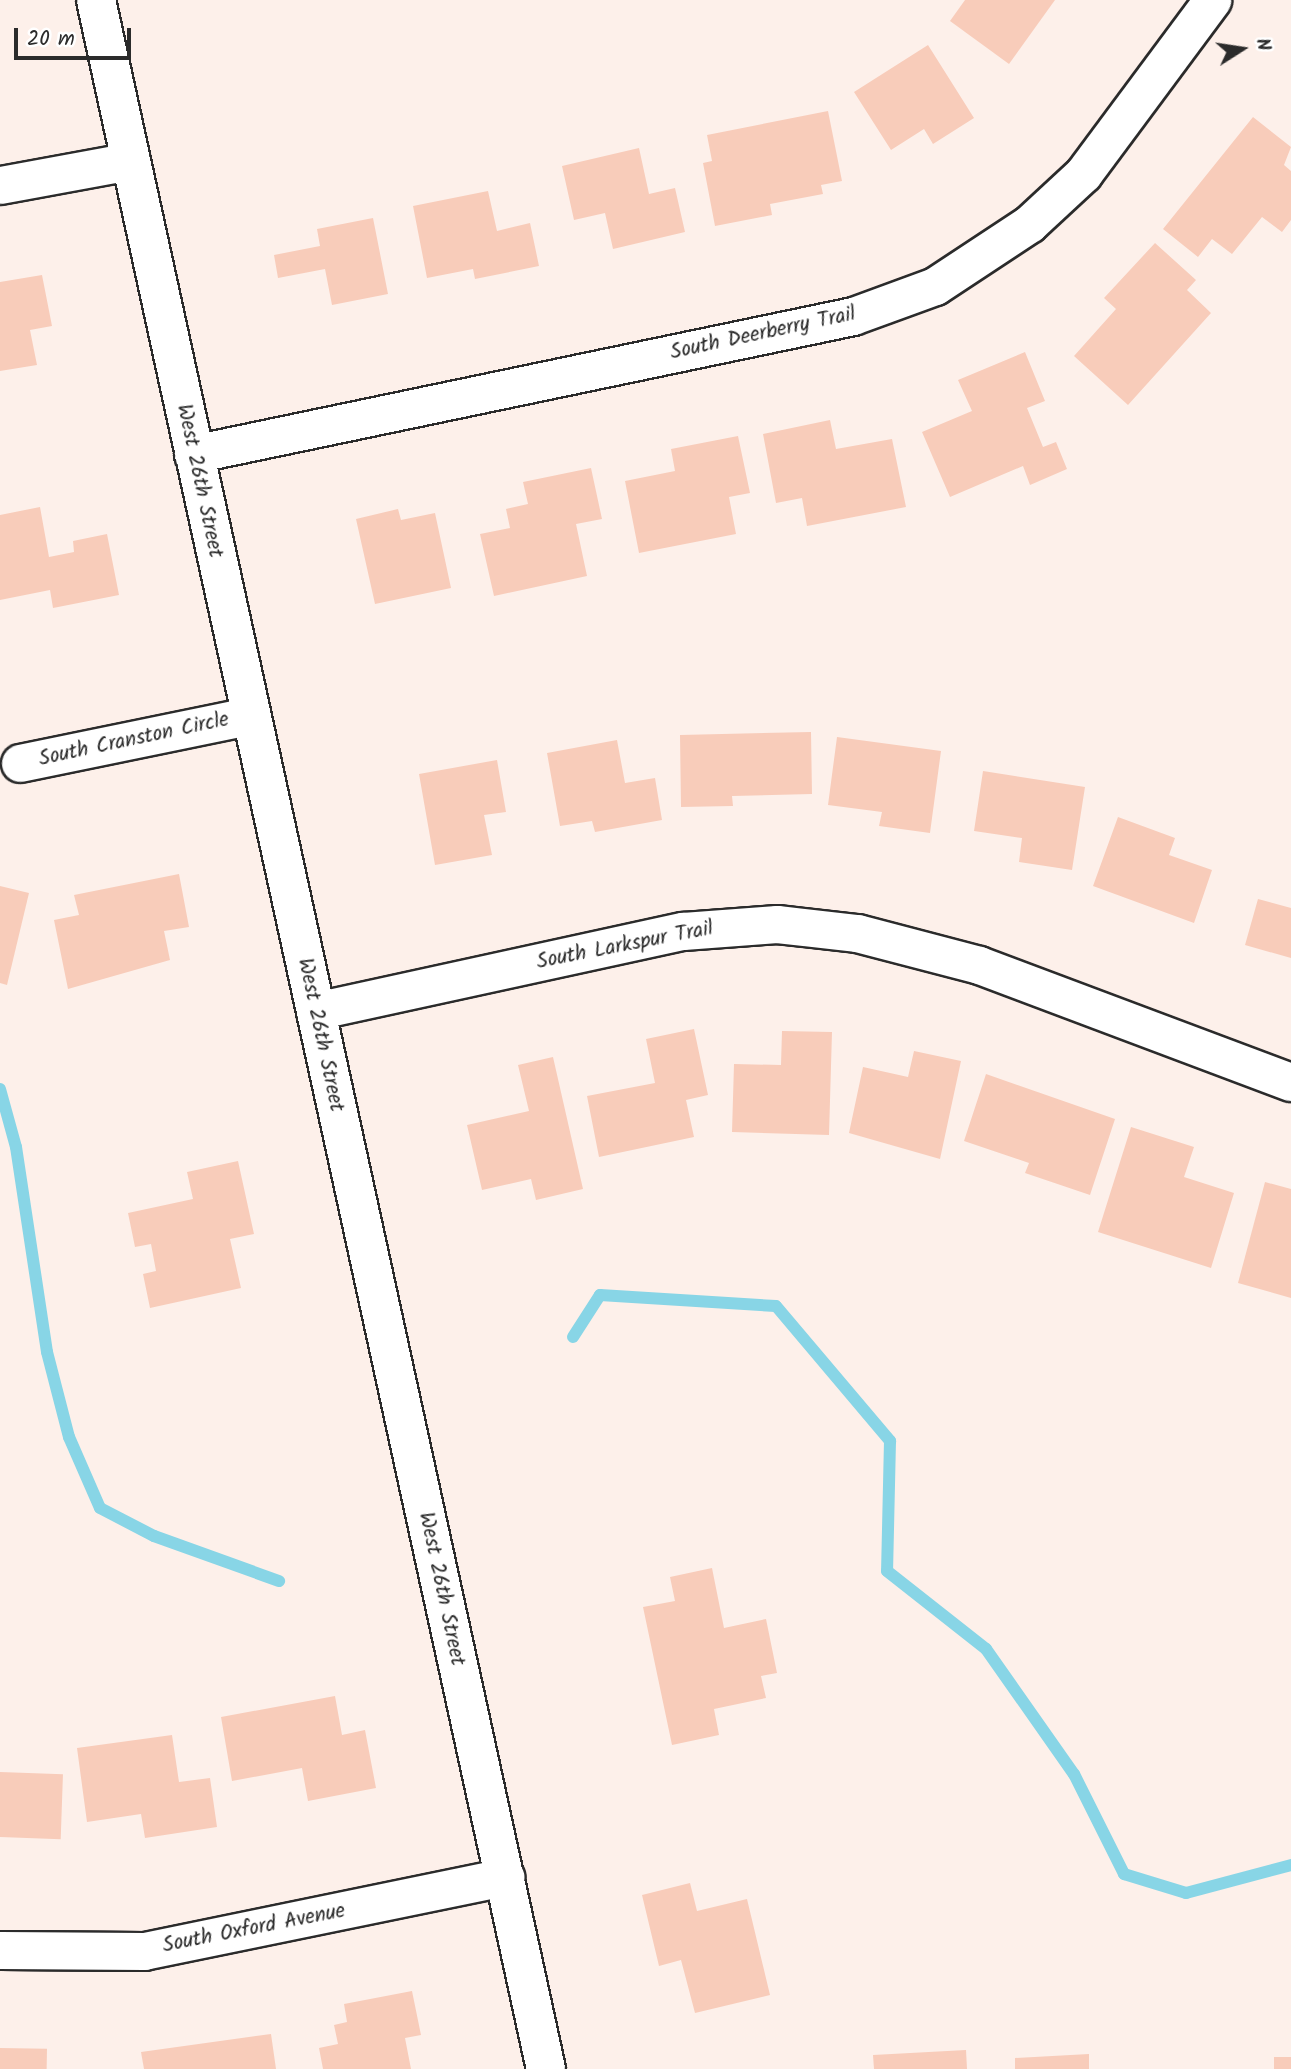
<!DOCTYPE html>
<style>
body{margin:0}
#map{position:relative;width:1291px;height:2069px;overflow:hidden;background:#fdf0ea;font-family:Kalam,sans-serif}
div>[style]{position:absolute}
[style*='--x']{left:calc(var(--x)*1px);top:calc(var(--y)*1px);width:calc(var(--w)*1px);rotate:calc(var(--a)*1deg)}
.stream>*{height:12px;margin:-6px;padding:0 6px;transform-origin:6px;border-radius:6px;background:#88d5e6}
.building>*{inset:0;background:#f8ccba;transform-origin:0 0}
.roads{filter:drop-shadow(2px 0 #2b2b2b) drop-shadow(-2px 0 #2b2b2b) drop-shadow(0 2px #2b2b2b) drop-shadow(0 -2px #2b2b2b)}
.street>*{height:37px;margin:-18.5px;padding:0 18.5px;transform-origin:18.5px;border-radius:18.5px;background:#fff}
.secondary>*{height:38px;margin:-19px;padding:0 19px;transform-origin:19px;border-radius:19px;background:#fff}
span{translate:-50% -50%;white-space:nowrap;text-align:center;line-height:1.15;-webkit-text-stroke:6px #fff;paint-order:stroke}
.street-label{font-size:21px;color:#2b2b2b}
.north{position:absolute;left:1207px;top:14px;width:70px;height:70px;-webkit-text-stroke:5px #fff;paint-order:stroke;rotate:78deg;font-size:19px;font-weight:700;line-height:28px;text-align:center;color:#2b2b2b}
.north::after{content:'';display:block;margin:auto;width:24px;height:32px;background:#2b2b2b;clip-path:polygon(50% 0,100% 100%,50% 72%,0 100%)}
.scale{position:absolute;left:14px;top:28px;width:117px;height:32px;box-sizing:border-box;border:4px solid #2b2b2b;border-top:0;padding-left:9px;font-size:21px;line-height:24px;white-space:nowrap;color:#2b2b2b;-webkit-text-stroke:5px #fff;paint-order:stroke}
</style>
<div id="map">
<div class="stream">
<div style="--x:0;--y:1089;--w:60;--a:74.6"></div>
<div style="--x:16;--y:1147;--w:207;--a:81.4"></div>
<div style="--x:47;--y:1352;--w:88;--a:75.5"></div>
<div style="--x:69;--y:1437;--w:77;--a:66.4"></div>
<div style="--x:100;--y:1508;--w:61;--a:27.4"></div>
<div style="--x:154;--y:1536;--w:133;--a:19.8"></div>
<div style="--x:573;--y:1337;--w:50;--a:-57.3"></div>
<div style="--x:600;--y:1295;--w:176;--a:3.6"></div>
<div style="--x:776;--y:1306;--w:177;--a:49.8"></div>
<div style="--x:890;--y:1441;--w:130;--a:91.3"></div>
<div style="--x:887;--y:1571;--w:126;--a:38.2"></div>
<div style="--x:986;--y:1649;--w:153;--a:54.9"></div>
<div style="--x:1074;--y:1774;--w:112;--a:63.4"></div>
<div style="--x:1124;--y:1874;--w:65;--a:17"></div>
<div style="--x:1186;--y:1893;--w:109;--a:-14.9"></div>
</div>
<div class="building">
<div style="clip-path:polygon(965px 0,1055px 0,1009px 64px,950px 21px)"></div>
<div style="clip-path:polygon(928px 45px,974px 118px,933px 144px,924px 129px,891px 150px,854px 92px)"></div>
<div style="clip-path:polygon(828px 111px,842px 181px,821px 185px,823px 194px,770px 204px,772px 215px,715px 226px,703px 163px,712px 161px,707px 135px)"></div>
<div style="clip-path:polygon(1253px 117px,1291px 147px,1284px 165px,1291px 171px,1291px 220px,1282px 232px,1262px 217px,1232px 254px,1212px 239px,1198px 257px,1163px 229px)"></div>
<div style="clip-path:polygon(639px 148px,649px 194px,675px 188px,685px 232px,613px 249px,605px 213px,574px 220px,562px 166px)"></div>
<div style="clip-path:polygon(488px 191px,497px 231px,530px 223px,539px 266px,475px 279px,473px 269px,427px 278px,413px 206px)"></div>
<div style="clip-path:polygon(373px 218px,388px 294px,332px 305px,325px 269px,278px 278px,274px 255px,320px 246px,317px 229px)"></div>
<div style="clip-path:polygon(1155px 243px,1196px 280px,1187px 290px,1211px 313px,1128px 405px,1074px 356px,1116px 309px,1104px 298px)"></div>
<div style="clip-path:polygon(42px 275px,52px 326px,30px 330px,37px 365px,0 371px,0 282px)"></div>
<div style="clip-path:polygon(1025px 352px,1045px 401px,1027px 408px,1043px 447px,1056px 442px,1067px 469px,1030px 485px,1023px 466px,950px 497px,922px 432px,972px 411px,958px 380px)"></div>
<div style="clip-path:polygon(830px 420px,836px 449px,892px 439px,906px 507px,807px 526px,802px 498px,776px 503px,763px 434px)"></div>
<div style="clip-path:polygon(738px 436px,750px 493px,729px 497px,736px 534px,639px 553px,625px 481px,675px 471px,671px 449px)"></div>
<div style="clip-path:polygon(591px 468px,602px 519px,576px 524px,587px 576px,494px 596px,480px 534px,510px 528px,506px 509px,528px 504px,523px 482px)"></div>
<div style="clip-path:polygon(40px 507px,49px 557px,74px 552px,73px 541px,107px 534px,119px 595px,53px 608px,50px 590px,0 600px,0 515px)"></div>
<div style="clip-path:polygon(398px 509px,401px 520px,435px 513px,451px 588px,375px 604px,356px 519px)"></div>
<div style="clip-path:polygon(811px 732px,812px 794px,732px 796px,733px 806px,681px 807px,680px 735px)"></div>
<div style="clip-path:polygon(837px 737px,941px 751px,930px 833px,879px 826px,882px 812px,828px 805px)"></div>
<div style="clip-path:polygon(617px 740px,625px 783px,655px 778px,662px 820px,595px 832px,592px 821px,560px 826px,547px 753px)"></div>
<div style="clip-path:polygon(497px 760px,506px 812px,484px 815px,492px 855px,435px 865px,419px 774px)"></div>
<div style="clip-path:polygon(983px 771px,1085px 787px,1072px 870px,1019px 862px,1022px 838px,974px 831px)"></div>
<div style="clip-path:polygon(1118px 817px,1175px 838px,1169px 855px,1212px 870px,1194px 923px,1093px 886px)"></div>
<div style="clip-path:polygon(179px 874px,189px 927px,164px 931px,170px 960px,68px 989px,54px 920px,79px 915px,74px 895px)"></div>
<div style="clip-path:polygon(0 886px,29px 893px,7px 985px,0 983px)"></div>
<div style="clip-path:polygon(1258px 899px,1291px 908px,1291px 958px,1245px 945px)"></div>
<div style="clip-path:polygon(694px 1029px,708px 1095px,686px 1100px,694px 1137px,599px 1157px,587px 1096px,655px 1083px,646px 1039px)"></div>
<div style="clip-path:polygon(782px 1031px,832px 1032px,829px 1135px,732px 1132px,734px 1064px,781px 1065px)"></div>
<div style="clip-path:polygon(914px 1051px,961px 1061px,940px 1159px,849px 1133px,863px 1067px,908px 1077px)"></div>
<div style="clip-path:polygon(553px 1057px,583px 1189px,536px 1200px,531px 1179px,482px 1190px,467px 1125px,529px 1111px,518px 1065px)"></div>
<div style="clip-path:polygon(986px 1074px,1115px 1119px,1090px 1195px,1025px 1173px,1029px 1163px,964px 1141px)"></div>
<div style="clip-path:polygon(1131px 1127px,1194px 1147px,1184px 1177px,1234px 1193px,1211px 1268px,1098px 1232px)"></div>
<div style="clip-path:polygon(238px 1161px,254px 1234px,230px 1239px,241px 1288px,150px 1308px,143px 1274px,156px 1271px,151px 1244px,135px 1247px,128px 1213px,193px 1199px,187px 1172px)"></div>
<div style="clip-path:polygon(1265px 1182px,1291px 1189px,1291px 1298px,1238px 1283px)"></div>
<div style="clip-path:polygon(712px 1568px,724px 1628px,766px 1619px,777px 1673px,761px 1676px,766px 1698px,714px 1709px,719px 1735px,672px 1745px,643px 1607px,675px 1601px,670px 1577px)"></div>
<div style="clip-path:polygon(335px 1696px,342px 1735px,365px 1730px,376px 1788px,308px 1801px,302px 1768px,232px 1781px,221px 1717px)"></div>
<div style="clip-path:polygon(172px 1735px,179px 1782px,210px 1778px,217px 1827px,145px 1838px,141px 1814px,87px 1822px,77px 1748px)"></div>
<div style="left:0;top:1772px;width:63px;height:65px;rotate:2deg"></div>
<div style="clip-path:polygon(690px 1883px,697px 1911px,747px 1899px,770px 1995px,695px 2013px,681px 1960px,659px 1966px,642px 1895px)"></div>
<div style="clip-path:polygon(412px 1991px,421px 2035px,405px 2038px,411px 2069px,323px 2069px,319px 2048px,338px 2044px,334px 2025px,347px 2022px,344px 2004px)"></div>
<div style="clip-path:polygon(271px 2034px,276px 2069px,144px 2069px,141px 2052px)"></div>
<div style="left:0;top:2048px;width:47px;height:21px;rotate:1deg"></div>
<div style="clip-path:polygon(966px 2050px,967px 2069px,874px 2069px,873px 2055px)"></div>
<div style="clip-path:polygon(1089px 2054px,1089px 2069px,1015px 2069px,1015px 2058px)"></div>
<div style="left:1274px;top:2057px;width:17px;height:12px"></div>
</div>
<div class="roads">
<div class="street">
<div style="--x:0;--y:185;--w:133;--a:-10.4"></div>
<div style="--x:193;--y:454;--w:674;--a:-11.81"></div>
<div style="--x:853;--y:316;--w:87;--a:-20.1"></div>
<div style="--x:935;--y:286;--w:113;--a:-33.4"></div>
<div style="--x:1029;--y:224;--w:74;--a:-42.8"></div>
<div style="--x:1083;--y:174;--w:217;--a:-53.4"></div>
<div style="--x:20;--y:763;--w:234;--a:-11.6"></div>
<div style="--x:315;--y:1011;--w:377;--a:-12.3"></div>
<div style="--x:683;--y:931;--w:94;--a:-4.3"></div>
<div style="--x:777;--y:924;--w:81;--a:6.4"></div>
<div style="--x:857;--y:933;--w:126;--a:14.7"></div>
<div style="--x:979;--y:965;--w:333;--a:20.6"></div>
<div style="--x:0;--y:1950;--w:144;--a:0.4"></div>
<div style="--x:144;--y:1951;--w:369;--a:-11.6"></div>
</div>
<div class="secondary">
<div style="--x:96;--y:0;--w:2117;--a:77.73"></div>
</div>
</div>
<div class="street-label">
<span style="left:763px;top:334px;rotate:-12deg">South Deerberry Trail</span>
<span style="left:199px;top:481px;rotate:78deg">West 26th Street</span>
<span style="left:134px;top:740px;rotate:-12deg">South Cranston Circle</span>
<span style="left:625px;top:946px;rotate:-11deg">South Larkspur Trail</span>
<span style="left:320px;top:1035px;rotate:78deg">West 26th Street</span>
<span style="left:441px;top:1589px;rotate:78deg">West 26th Street</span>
<span style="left:254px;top:1929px;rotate:-11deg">South Oxford Avenue</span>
</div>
<div class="north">N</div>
<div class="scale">20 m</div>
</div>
